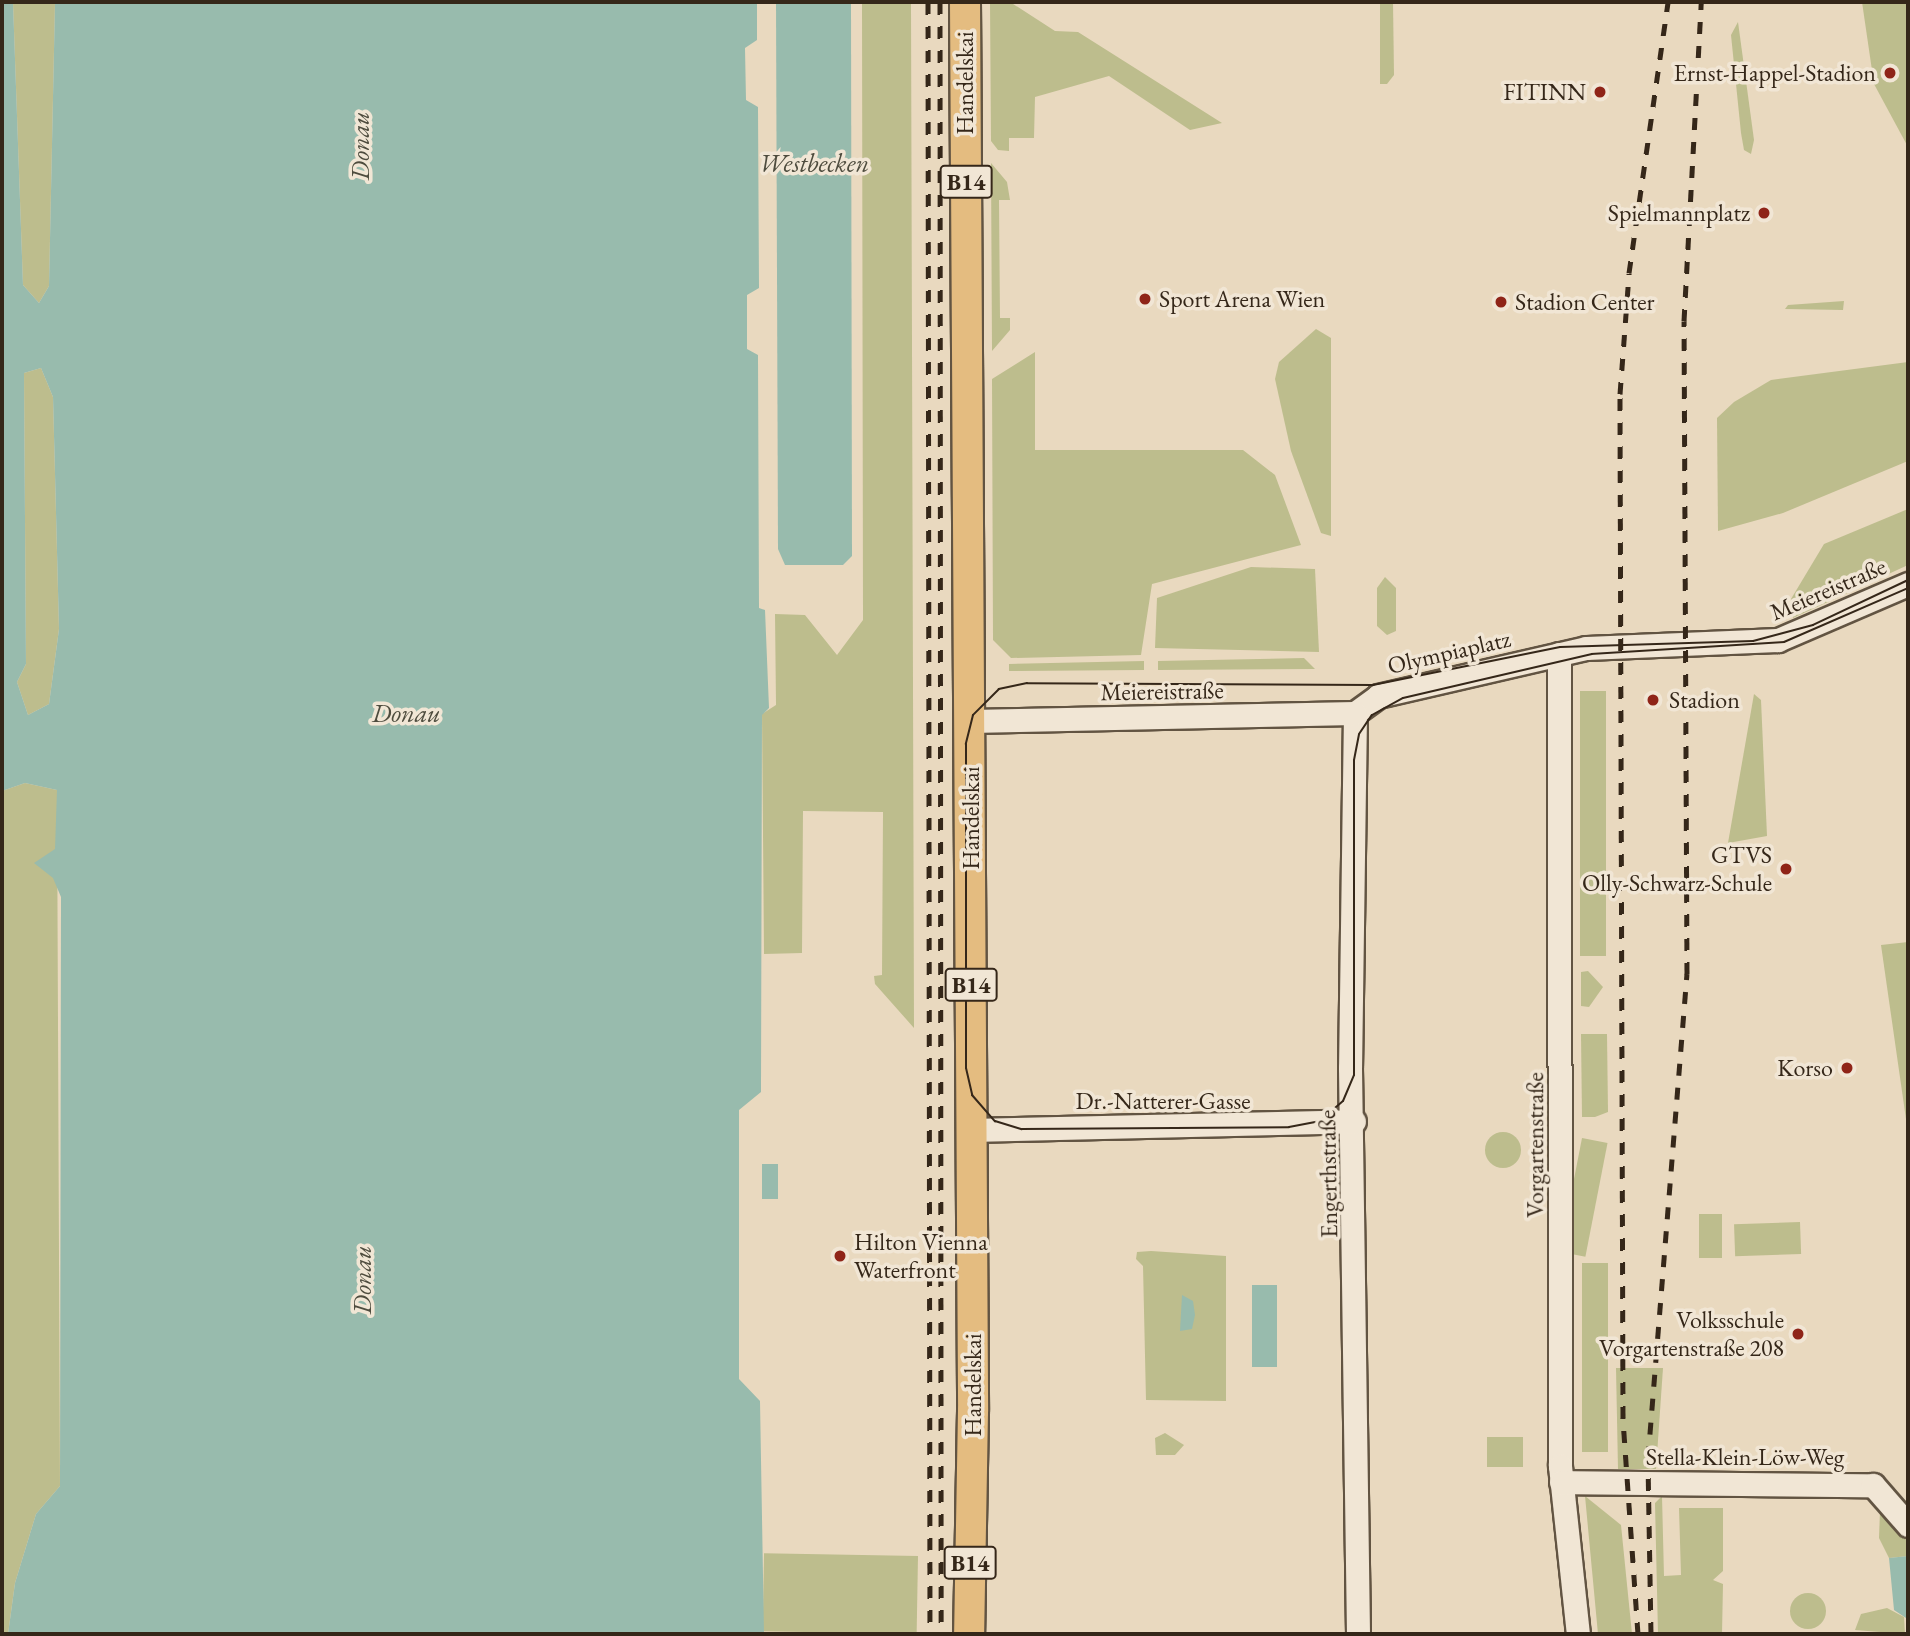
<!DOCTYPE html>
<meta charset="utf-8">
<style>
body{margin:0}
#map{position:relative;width:1910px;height:1636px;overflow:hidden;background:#e9d9bf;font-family:"EB Garamond",serif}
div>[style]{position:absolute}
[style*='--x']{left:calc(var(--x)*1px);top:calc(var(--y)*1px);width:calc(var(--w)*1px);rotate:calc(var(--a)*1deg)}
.green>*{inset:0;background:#bdbd8d;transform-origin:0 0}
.round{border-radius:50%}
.water>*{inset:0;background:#98bbad;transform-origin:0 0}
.roads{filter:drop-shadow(2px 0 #625442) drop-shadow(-2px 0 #625442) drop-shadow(0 2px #625442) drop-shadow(0 -2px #625442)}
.minor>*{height:23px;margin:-11.5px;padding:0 11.5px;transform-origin:11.5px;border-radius:11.5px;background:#f1e6d5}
.major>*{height:30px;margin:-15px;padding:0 15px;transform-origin:15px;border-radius:15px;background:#e4bc80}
.tram>*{height:2px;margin:-1px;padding:0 1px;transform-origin:1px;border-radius:1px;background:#352719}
.rail>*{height:5px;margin-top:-2.5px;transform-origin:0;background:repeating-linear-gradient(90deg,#352719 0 12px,transparent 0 24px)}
.dots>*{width:19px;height:19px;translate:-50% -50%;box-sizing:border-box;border:4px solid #f1e6d5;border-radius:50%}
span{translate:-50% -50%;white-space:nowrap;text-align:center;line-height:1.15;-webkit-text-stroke:7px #f1e6d5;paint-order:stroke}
.shield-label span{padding:2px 5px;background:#f1e6d5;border:2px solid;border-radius:5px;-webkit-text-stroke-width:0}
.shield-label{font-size:23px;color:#352719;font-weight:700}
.poi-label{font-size:24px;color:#352719}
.right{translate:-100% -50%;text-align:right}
.left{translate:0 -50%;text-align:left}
.street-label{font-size:24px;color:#352719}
.water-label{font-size:26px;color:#4e4c3e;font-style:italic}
.frame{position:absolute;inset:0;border:4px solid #352719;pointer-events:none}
</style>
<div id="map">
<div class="green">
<div style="clip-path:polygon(13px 2px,55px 2px,49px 286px,39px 303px,23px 285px)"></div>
<div style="clip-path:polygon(862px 2px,911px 2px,914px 1028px,875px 984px,874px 976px,882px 975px,883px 812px,803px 811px,802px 953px,764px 954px,762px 714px,776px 705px,775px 614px,805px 615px,837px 655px,863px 620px)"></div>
<div style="clip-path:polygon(990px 2px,1010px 2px,1055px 31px,1078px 32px,1222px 123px,1190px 130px,1109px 76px,1035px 97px,1034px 138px,1009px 138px,1009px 151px,998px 150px,991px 141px)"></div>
<div style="clip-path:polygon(1380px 2px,1393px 2px,1394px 75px,1387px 84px,1380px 84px)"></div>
<div style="clip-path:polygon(1862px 2px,1908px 2px,1908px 147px,1874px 84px)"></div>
<div style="clip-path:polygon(1738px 22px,1754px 140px,1751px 154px,1744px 150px,1741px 133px,1731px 35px)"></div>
<div style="clip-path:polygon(991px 163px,1007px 182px,1010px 200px,999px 200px,1000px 318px,1010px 318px,1010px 330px,992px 351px)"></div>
<div style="clip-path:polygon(1844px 301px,1843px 310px,1785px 309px,1788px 305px)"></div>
<div style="clip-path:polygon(1316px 329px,1331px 338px,1331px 536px,1321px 533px,1291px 451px,1275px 379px,1279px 362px)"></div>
<div style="clip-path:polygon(1035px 352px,1035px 450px,1243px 450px,1275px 475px,1301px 545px,1152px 584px,1141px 655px,1011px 658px,993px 640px,992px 379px)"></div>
<div style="clip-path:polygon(1908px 362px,1908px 461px,1783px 513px,1718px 531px,1717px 418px,1734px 402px,1771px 380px)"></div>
<div style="clip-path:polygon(41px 368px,53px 397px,59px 629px,49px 704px,28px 715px,17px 682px,26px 664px,24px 373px)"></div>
<div style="clip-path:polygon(1908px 509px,1908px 565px,1793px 618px,1791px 599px,1824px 544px)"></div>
<div style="clip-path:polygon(1251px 567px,1315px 569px,1319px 652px,1155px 648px,1157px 598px)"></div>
<div style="clip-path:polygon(1385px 577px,1396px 588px,1396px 631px,1387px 635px,1377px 626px,1377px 588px)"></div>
<div style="clip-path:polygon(1304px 658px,1315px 669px,1158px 670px,1158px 661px)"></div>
<div style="clip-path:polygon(1144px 661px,1144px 670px,1009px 671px,1009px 664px)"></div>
<div style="left:1580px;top:691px;width:26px;height:265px"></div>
<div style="clip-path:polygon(1754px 694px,1761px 700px,1767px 836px,1728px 843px)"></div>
<div style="clip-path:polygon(25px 783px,57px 790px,60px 1486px,36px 1514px,15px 1583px,8px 1634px,2px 1634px,2px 791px)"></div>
<div style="clip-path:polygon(1908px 942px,1908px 1133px,1881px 945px)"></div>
<div style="clip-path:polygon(1588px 971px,1603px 987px,1589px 1007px,1581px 1006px,1581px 972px)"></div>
<div style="clip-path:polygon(1581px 1034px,1607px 1034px,1608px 1112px,1595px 1117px,1582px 1117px)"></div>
<div class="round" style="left:1485px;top:1132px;width:36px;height:36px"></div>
<div style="left:1582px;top:1138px;width:26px;height:116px;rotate:11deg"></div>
<div style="left:1699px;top:1214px;width:23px;height:44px"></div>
<div style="left:1800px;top:1222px;width:32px;height:66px;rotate:88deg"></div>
<div style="clip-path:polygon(1151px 1251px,1226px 1256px,1226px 1401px,1146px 1400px,1143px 1266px,1136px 1259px,1137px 1252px)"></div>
<div style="left:1608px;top:1263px;width:189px;height:26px;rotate:90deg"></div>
<div style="clip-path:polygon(1616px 1368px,1663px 1368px,1656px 1469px,1618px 1469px)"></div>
<div style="clip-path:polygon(1165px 1433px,1184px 1445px,1175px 1455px,1156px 1455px,1155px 1438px)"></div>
<div style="left:1487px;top:1437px;width:36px;height:30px"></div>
<div style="clip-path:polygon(1585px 1496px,1621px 1525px,1632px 1634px,1598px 1634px)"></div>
<div style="clip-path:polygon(1662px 1496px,1664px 1576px,1681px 1575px,1679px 1508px,1723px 1508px,1723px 1571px,1713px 1580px,1723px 1584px,1722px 1634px,1658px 1634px,1655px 1503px)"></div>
<div style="clip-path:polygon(1880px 1511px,1908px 1542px,1908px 1556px,1889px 1558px,1879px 1538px)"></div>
<div style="left:918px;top:1556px;width:78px;height:154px;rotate:91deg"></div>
<div class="round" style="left:1790px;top:1593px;width:36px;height:36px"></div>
<div style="clip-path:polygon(1887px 1608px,1904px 1617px,1905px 1634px,1855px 1630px,1861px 1614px)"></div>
</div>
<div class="water">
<div style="clip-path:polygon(evenodd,2px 2px,13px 2px,23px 285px,39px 303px,49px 286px,55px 2px,757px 2px,757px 40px,745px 48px,746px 100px,758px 107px,759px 288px,747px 295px,747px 349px,758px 355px,759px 608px,765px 610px,769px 708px,762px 715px,761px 1092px,739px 1110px,739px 1379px,760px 1401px,764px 1634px,8px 1634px,15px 1583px,36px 1514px,60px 1486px,61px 897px,53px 878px,34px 863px,55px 849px,57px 790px,25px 783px,2px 791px,2px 2px,41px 368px,53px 397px,59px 629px,49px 704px,28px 715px,17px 682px,26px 664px,24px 373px,41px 368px)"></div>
<div style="clip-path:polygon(776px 2px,851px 2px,852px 556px,843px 565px,785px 565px,778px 549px)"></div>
<div style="left:762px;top:1164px;width:16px;height:35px"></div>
<div style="left:1252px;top:1285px;width:25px;height:82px"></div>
<div style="clip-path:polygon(1182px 1295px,1193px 1301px,1195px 1315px,1192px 1329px,1180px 1331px)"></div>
<div style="clip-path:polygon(1908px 1556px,1908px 1634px,1906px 1634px,1906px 1618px,1894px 1610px,1889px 1558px)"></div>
</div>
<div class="roads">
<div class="minor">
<div style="--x:1559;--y:654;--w:812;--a:89.93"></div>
<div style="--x:1560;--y:1466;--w:169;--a:83.9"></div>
<div style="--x:1355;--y:713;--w:355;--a:90.8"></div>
<div style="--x:1350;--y:1068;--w:566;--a:89.19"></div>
<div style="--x:1355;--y:713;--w:29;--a:-36"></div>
<div style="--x:1378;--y:696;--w:213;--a:-13"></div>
<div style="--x:1586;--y:648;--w:192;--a:-2.4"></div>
<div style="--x:1778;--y:640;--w:142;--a:-23.3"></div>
<div style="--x:970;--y:721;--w:385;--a:-1.2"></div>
<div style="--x:971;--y:1130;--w:383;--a:-1.3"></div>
<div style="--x:1561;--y:1482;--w:312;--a:0.6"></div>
<div style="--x:1873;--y:1485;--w:53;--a:48.8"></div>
</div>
<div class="major">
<div style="--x:965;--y:2;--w:1409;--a:89.67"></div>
<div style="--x:973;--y:1411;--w:223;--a:91"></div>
</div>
</div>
<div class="tram">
<div style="--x:1908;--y:580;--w:105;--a:154.7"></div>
<div style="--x:1813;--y:625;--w:62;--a:165.1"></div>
<div style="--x:1753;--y:641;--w:193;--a:178.2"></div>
<div style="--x:1560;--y:647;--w:191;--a:168.5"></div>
<div style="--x:1373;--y:685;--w:346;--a:-179.7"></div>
<div style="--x:1027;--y:683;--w:29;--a:168"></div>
<div style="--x:999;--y:689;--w:37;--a:135"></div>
<div style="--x:973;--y:715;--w:30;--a:104"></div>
<div style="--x:966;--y:744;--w:324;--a:90"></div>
<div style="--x:966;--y:1068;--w:28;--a:77"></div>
<div style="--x:972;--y:1095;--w:35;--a:49"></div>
<div style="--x:995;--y:1121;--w:28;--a:17"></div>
<div style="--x:1022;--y:1129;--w:267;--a:-0.4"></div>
<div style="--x:1289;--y:1127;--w:32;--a:-11"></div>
<div style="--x:1320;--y:1121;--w:30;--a:-41"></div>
<div style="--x:1343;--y:1101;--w:28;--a:-67"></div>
<div style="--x:1354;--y:1075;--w:315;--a:-90"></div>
<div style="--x:1354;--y:760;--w:26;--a:-79"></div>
<div style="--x:1359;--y:734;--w:23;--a:-56"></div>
<div style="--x:1372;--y:715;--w:35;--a:-29"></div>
<div style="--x:1403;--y:698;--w:194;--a:-13.1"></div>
<div style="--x:1592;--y:654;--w:192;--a:-3.6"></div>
<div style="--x:1784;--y:642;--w:135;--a:-23.5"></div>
</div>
<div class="rail">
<div style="--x:928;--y:2;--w:1632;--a:89.93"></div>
<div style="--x:940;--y:2;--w:1632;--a:89.96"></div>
<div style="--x:1638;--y:1634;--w:217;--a:-94"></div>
<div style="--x:1623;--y:1418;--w:1024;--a:-90.17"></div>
<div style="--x:1620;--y:394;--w:121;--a:-85.7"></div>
<div style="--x:1629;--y:273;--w:274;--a:-81.8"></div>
<div style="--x:1651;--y:1634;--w:176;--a:-91"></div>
<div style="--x:1648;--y:1458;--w:486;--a:-85.4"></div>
<div style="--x:1687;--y:974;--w:653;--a:-90.26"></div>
<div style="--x:1684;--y:321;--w:319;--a:-86.9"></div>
</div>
<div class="dots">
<div style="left:1890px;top:73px;background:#8f2418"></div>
<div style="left:1600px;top:92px;background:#8f2418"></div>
<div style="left:1764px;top:213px;background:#8f2418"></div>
<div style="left:1145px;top:299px;background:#8f2418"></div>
<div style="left:1501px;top:302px;background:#8f2418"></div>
<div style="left:1653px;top:700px;background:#8f2418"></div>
<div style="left:1786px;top:869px;background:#8f2418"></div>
<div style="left:1847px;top:1068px;background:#8f2418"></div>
<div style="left:840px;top:1256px;background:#8f2418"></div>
<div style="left:1798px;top:1334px;background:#8f2418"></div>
</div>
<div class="shield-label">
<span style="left:966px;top:182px">B14</span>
<span style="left:971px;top:985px">B14</span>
<span style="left:970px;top:1563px">B14</span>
</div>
<div class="poi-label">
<span class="right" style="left:1876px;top:73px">Ernst-Happel-Stadion</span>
<span class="right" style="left:1586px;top:92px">FITINN</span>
<span class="right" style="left:1750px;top:213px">Spielmannplatz</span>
<span class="left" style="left:1159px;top:299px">Sport Arena Wien</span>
<span class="left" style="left:1515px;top:302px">Stadion Center</span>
<span class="left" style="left:1669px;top:700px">Stadion</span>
<span class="right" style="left:1772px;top:869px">GTVS<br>Olly-Schwarz-Schule</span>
<span class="right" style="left:1833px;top:1068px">Korso</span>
<span class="left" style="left:854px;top:1256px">Hilton Vienna<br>Waterfront</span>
<span class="right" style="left:1784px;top:1334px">Volksschule<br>Vorgartenstraße 208</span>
</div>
<div class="street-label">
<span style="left:965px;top:83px;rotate:-90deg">Handelskai</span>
<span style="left:1828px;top:589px;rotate:-23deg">Meiereistraße</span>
<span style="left:1449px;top:652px;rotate:-13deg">Olympiaplatz</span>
<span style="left:1162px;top:691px;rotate:-1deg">Meiereistraße</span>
<span style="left:971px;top:818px;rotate:-90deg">Handelskai</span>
<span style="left:1163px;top:1101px">Dr.-Natterer-Gasse</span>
<span style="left:1535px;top:1145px;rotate:-90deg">Vorgartenstraße</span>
<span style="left:1328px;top:1174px;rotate:-91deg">Engerthstraße</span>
<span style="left:973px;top:1385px;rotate:-90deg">Handelskai</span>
<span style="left:1745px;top:1457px">Stella-Klein-Löw-Weg</span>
</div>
<div class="water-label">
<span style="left:361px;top:146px;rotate:-90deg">Donau</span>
<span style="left:814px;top:164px">Westbecken</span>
<span style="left:406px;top:714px">Donau</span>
<span style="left:363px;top:1280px;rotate:-90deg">Donau</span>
</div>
<div class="frame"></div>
</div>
